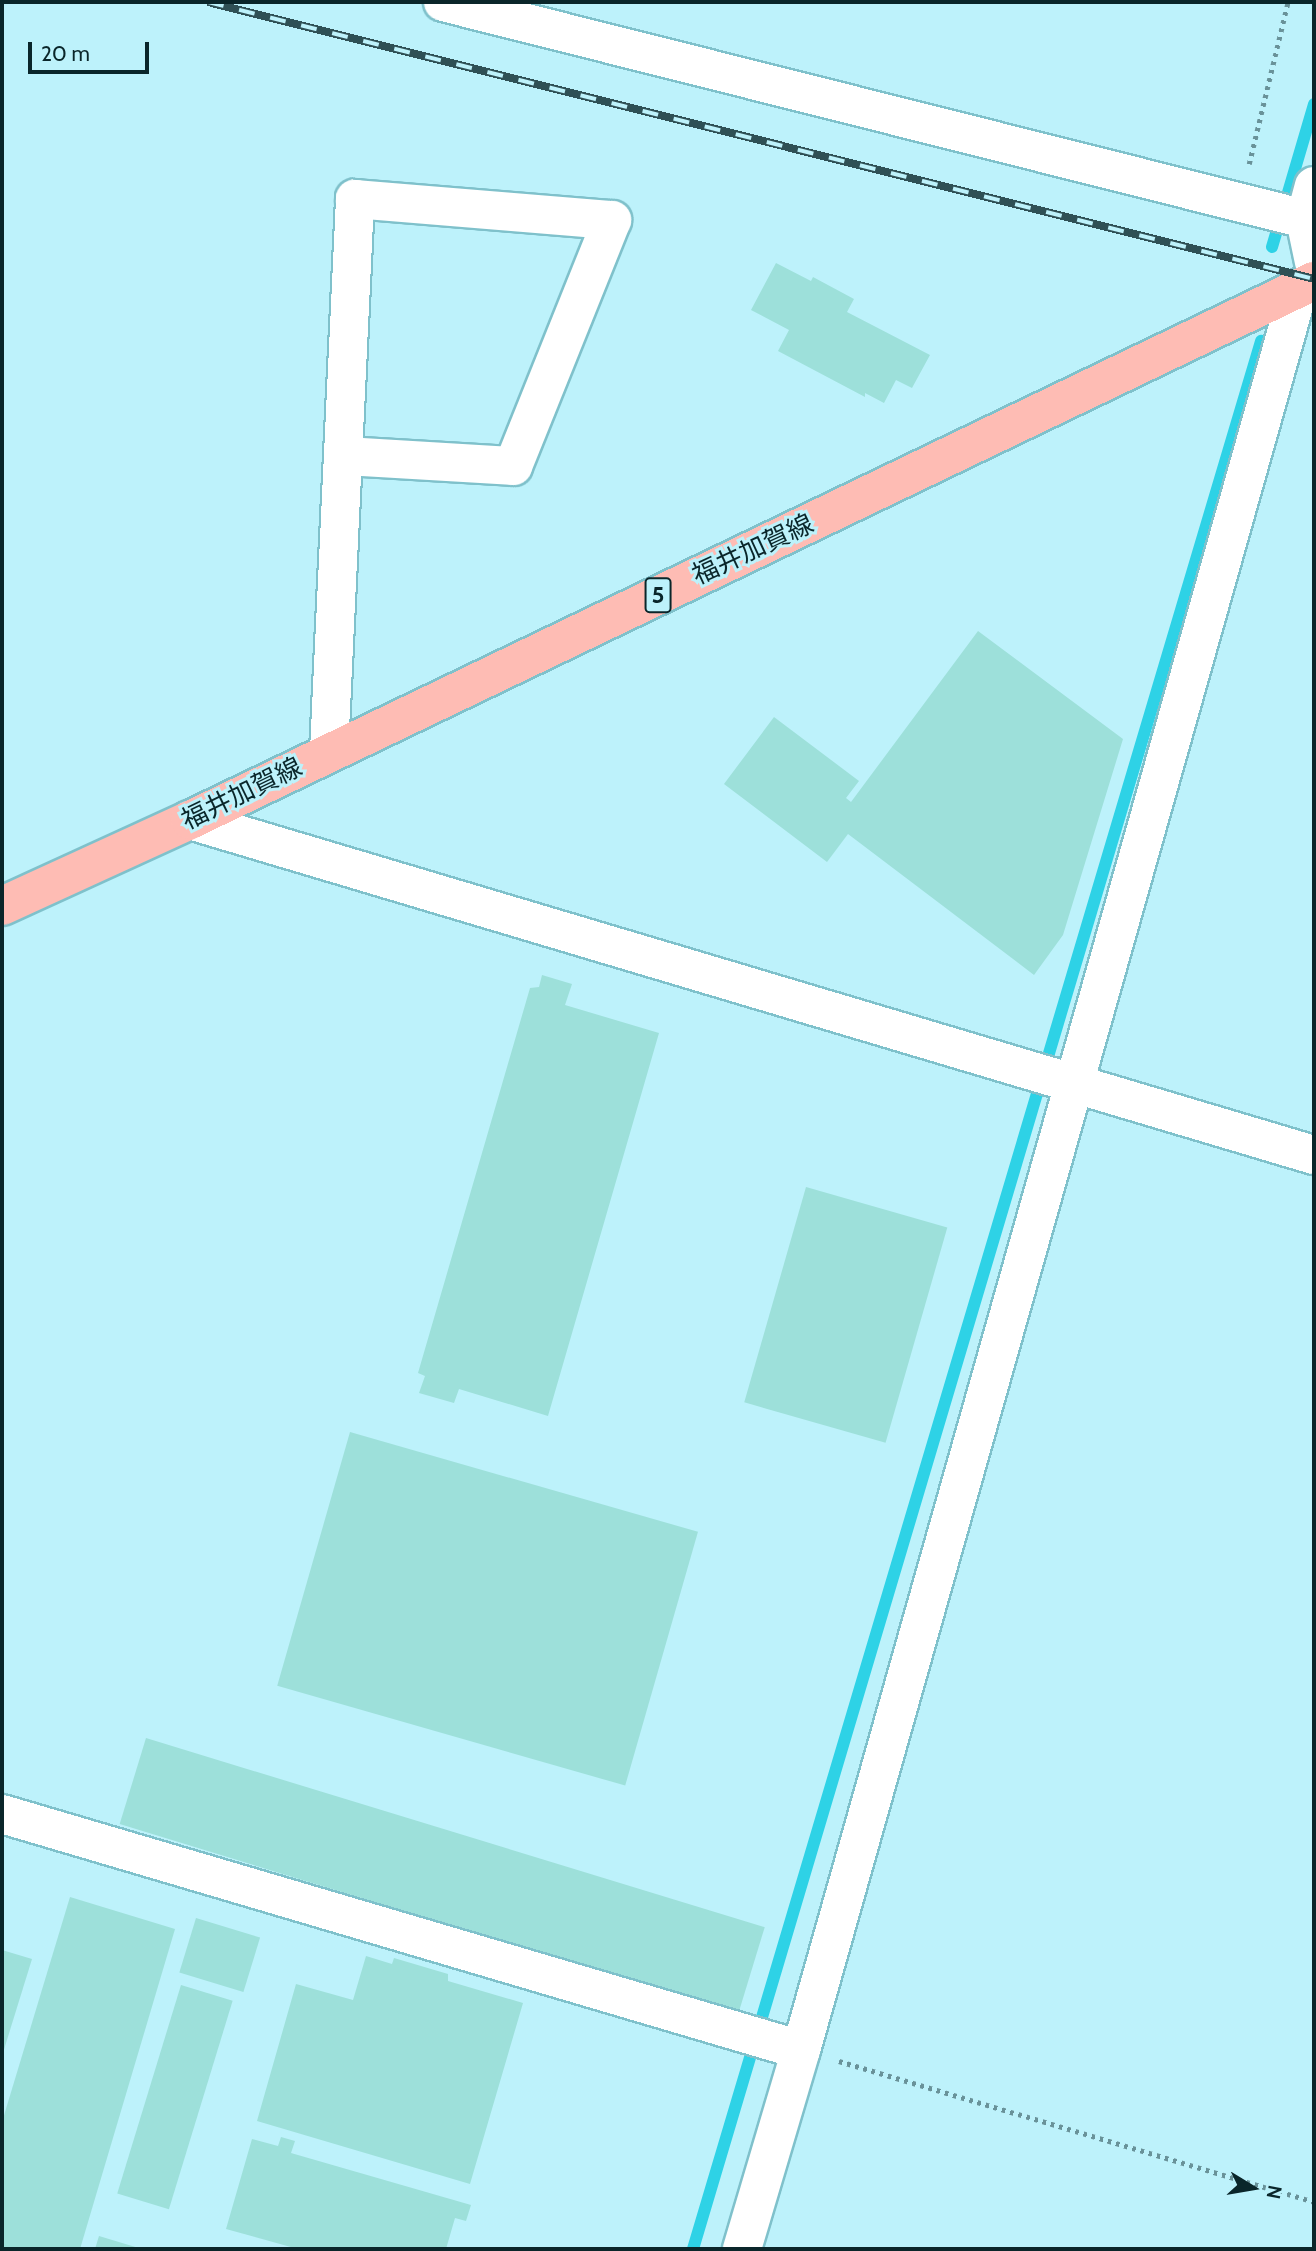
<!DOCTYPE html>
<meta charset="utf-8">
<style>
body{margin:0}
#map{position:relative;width:1316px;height:2251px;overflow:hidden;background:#bdf2fb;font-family:Cabin,"Noto Sans JP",sans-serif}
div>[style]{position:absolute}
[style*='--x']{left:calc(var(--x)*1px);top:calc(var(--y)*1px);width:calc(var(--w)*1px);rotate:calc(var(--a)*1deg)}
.stream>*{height:12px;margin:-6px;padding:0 6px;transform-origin:6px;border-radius:6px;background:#2ed2e6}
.building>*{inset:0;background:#9de0da;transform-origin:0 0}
.path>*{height:4.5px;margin-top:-2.25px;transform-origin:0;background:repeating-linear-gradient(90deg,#699299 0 3.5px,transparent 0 8.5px)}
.roads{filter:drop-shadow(2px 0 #7fc1cb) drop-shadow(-2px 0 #7fc1cb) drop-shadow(0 2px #7fc1cb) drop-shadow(0 -2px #7fc1cb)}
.minor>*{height:38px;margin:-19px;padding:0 19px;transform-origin:19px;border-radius:19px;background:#fff}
.major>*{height:38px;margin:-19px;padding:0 19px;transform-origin:19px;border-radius:19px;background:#febcb4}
.rail>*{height:8px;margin-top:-4px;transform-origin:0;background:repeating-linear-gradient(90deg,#bdf2fb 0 16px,#2f5055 0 32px);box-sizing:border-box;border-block:2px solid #2f5055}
span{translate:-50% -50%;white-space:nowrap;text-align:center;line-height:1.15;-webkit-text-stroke:6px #bdf2fb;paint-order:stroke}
.shield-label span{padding:2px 5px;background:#bdf2fb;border:2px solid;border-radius:5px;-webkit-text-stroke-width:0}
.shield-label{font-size:24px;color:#0a262a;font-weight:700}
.street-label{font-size:26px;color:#0a262a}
.frame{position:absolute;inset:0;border:4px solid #0a262a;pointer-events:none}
.north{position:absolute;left:1218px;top:2153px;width:70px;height:70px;-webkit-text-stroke:5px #bdf2fb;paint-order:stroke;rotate:101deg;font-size:19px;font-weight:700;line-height:28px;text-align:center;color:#0a262a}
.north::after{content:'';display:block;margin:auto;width:24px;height:32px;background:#0a262a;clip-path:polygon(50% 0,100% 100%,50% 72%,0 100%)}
.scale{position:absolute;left:28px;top:42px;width:121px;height:32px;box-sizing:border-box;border:4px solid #0a262a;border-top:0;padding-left:9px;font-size:21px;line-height:24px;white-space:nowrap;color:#0a262a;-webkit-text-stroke:5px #bdf2fb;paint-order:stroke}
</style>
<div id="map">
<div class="stream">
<div style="--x:1272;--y:247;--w:149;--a:-73.6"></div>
<div style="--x:693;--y:2249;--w:1991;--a:-73.42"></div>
</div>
<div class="building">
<div style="clip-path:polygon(776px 263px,811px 281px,813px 277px,854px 299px,847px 312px,930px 355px,912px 388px,896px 380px,884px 403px,865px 393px,865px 397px,778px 351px,789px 330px,751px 310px)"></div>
<div style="clip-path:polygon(978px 631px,1123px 739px,1063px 935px,1034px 975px,848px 834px,827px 862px,724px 784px,774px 717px,859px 781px,846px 798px,851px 802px)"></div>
<div style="clip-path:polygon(542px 975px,572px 984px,565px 1005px,659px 1033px,548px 1416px,459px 1389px,454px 1403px,419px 1393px,425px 1376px,418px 1373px,530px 988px,539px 987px)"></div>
<div style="left:806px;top:1187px;width:147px;height:224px;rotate:16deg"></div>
<div style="left:350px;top:1432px;width:362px;height:264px;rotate:16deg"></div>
<div style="left:146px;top:1738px;width:647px;height:90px;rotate:17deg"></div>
<div style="clip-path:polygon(70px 1897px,175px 1929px,80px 2249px,2px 2249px,2px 2122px)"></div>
<div style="left:196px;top:1918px;width:67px;height:57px;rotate:17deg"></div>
<div style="clip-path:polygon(2px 1950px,32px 1959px,2px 2056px)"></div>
<div style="clip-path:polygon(366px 1956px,392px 1964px,394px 1958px,448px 1974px,448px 1981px,523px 2003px,470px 2184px,257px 2121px,296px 1984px,353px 2000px)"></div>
<div style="left:181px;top:1985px;width:54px;height:218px;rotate:17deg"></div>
<div style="clip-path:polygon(281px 2137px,295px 2141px,291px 2153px,471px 2205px,466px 2221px,455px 2218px,446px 2249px,298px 2249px,226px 2229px,252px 2139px,278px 2146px)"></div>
<div style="clip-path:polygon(99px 2236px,142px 2249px,95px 2249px)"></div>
</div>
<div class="path">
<div style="--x:1249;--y:164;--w:167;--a:-76.5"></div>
<div style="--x:839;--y:2061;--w:495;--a:16.5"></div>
</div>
<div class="roads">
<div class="minor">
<div style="--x:443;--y:2;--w:889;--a:14.13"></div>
<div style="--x:1305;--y:219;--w:44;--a:78.2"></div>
<div style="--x:1305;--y:219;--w:34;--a:-75"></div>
<div style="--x:329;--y:751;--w:553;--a:-87.3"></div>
<div style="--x:355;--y:199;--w:258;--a:4.7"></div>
<div style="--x:612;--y:220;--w:265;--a:111.9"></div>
<div style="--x:513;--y:466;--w:170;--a:-176.6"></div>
<div style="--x:190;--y:820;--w:1173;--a:16.6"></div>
<div style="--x:2;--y:1814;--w:833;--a:16.46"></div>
<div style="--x:742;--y:2249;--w:208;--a:-73.5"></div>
<div style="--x:801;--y:2050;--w:1828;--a:-74.22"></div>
</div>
<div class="major">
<div style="--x:2;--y:906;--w:207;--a:-24.6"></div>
<div style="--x:190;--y:820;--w:1247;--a:-25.62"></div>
</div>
</div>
<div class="rail">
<div style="--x:208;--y:2;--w:1140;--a:14.06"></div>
</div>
<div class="shield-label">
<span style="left:658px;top:595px">5</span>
</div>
<div class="street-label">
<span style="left:753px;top:550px;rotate:-25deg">福井加賀線</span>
<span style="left:242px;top:794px;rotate:-26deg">福井加賀線</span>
</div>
<div class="frame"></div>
<div class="north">N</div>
<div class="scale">20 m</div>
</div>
